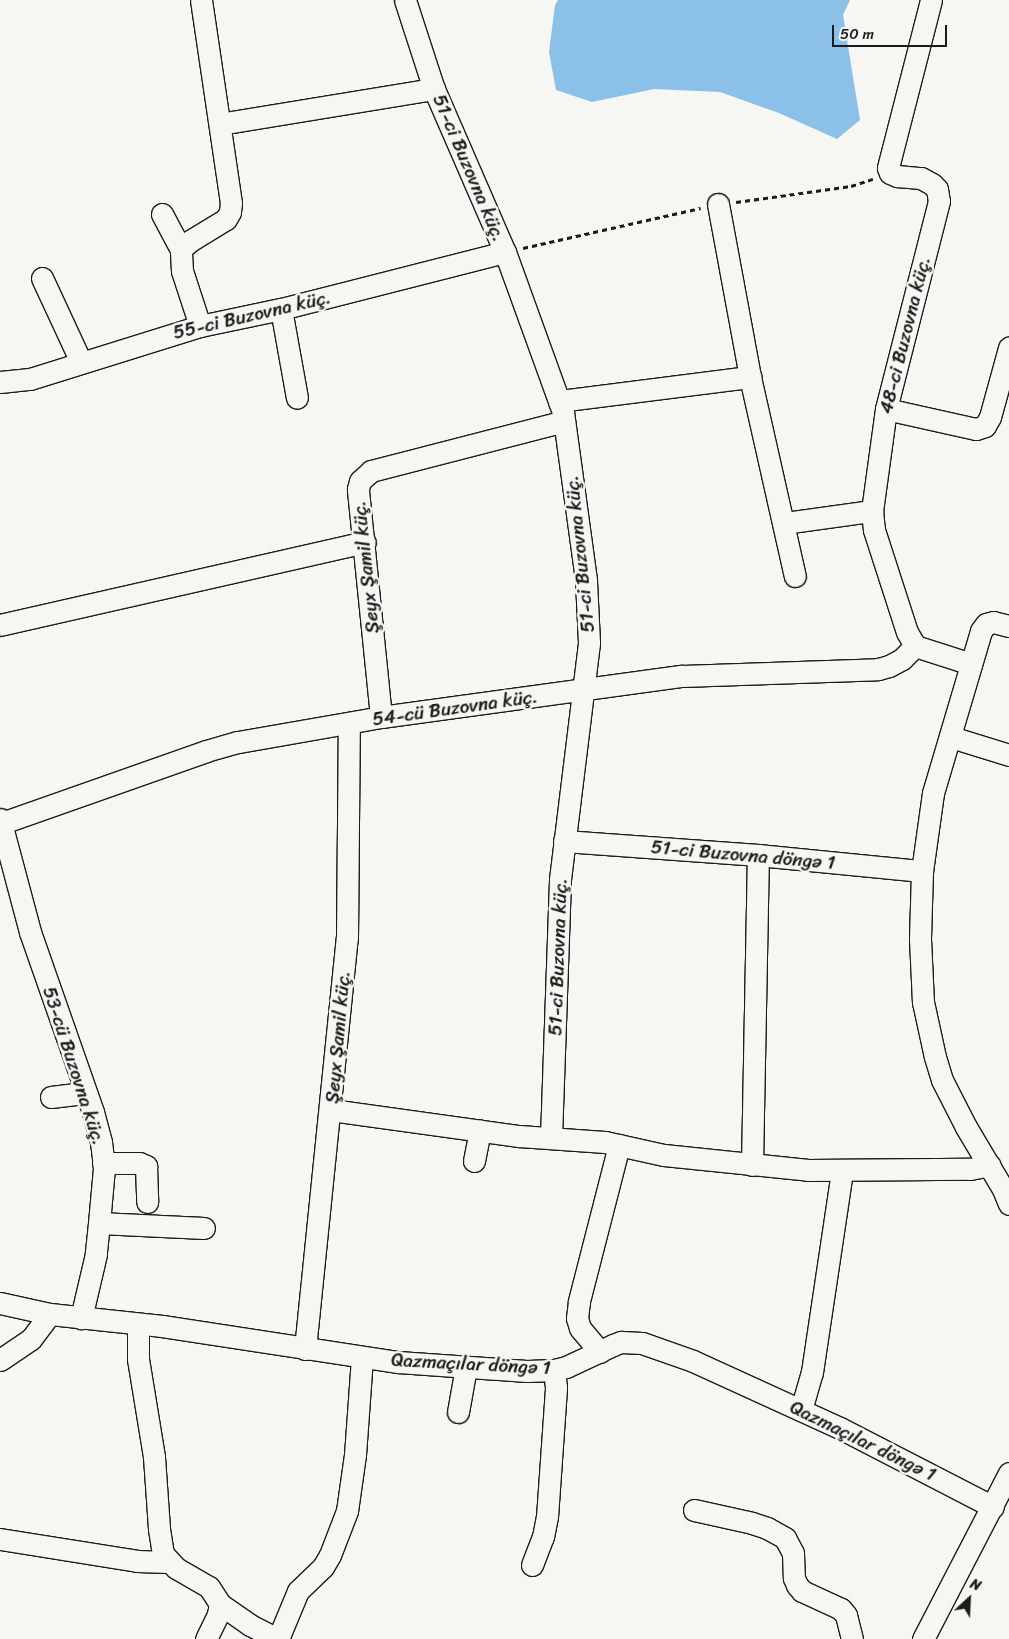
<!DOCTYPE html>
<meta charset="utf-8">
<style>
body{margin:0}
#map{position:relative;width:1009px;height:1639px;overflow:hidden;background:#f6f6f2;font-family:Sriracha,sans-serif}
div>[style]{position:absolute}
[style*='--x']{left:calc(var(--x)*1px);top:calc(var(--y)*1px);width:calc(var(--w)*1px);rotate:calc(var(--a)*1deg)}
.water>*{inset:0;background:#8bc0e8}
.path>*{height:2.5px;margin-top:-1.25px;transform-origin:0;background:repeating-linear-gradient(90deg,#1c1c1c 0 5px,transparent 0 9px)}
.roads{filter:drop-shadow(1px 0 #1c1c1c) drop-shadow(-1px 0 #1c1c1c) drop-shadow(0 1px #1c1c1c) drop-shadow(0 -1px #1c1c1c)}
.minor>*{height:21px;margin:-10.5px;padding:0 10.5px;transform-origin:10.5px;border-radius:10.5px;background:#f6f6f2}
span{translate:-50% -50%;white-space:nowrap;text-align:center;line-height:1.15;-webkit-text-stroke:5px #f6f6f2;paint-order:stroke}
.street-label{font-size:19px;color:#1c1c1c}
.north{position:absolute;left:944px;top:1574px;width:50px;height:50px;-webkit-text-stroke:4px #f6f6f2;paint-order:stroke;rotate:25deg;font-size:14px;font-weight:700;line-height:20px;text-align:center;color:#1c1c1c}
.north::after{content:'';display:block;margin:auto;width:18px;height:22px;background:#1c1c1c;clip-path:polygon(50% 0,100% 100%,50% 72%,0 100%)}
.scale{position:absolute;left:832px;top:25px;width:115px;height:22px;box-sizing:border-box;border:2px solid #1c1c1c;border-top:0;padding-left:6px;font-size:15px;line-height:18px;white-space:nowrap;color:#1c1c1c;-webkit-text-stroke:4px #f6f6f2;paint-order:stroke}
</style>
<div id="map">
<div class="water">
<div style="clip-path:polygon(558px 0,850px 0,843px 15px,860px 120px,837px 139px,779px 113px,720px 92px,654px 89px,592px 102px,556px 90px,549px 52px,555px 5px)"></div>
</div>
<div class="path">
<div style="--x:736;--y:202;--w:116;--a:-7.9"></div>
<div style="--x:851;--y:186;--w:23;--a:-18"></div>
<div style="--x:523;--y:248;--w:182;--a:-12.7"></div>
</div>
<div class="roads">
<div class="minor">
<div style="--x:405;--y:0;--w:94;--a:72"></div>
<div style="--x:434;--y:89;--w:178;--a:66.5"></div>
<div style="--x:505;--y:252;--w:170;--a:70.1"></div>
<div style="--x:563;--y:412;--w:171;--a:82.2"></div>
<div style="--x:586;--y:581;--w:62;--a:87.2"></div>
<div style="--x:589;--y:643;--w:239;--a:97"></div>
<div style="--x:560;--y:880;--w:257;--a:92"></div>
<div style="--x:931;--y:0;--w:173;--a:104.4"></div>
<div style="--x:888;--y:168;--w:5;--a:68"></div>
<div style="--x:890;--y:173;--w:8;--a:23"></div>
<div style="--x:897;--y:176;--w:24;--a:5"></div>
<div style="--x:921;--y:178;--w:13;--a:29"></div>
<div style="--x:932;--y:184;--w:7;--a:45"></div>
<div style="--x:937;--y:189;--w:12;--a:81"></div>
<div style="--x:939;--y:201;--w:215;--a:104.3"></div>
<div style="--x:886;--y:409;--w:103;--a:97.8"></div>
<div style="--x:872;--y:511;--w:19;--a:84"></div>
<div style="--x:874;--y:530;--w:107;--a:72.1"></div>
<div style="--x:907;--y:632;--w:16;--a:60"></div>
<div style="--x:915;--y:646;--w:59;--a:17.8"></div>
<div style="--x:220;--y:124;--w:217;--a:-9.3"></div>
<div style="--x:718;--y:204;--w:176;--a:79.5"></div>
<div style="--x:750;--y:377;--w:204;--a:77.3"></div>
<div style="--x:162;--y:214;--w:40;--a:62"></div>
<div style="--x:42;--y:278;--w:93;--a:65.1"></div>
<div style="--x:281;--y:309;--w:90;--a:79.8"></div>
<div style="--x:200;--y:326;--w:58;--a:-108.1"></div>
<div style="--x:182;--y:271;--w:22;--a:-93"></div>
<div style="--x:181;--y:249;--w:12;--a:-42"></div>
<div style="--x:190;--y:241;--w:42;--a:-31.4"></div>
<div style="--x:226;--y:219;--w:8;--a:-60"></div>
<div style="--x:230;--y:212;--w:9;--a:-84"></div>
<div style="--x:231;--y:203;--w:205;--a:-98.4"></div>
<div style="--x:0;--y:382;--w:30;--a:-6"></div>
<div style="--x:30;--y:379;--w:178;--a:-17.3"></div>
<div style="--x:200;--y:326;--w:83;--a:-11.9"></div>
<div style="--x:281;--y:309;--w:231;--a:-14.3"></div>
<div style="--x:559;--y:401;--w:193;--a:-7.2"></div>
<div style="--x:886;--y:409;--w:92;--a:12.5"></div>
<div style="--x:976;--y:429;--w:9;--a:-18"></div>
<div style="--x:985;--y:426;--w:10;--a:-61"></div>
<div style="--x:990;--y:417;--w:72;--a:-74.6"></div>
<div style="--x:785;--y:523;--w:88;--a:-7.9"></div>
<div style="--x:0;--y:625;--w:374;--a:-12.8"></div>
<div style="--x:1009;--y:626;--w:16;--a:-166"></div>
<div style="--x:993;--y:622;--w:7;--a:164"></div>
<div style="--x:986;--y:624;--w:9;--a:126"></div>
<div style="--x:981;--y:631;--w:169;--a:106.5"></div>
<div style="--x:933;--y:793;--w:79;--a:98"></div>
<div style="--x:922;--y:871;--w:68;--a:91.7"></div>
<div style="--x:920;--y:939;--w:63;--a:87.3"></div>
<div style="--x:923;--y:1002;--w:56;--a:77.7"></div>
<div style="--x:935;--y:1057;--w:24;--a:73"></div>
<div style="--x:942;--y:1080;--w:53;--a:62.9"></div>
<div style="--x:966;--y:1127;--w:72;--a:59.2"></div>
<div style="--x:1003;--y:1189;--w:16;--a:68"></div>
<div style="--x:381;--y:717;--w:229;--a:-95.8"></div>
<div style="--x:358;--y:489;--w:8;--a:-76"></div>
<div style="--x:360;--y:481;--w:15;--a:-42"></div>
<div style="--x:371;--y:471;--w:199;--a:-14.5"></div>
<div style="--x:951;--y:737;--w:61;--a:17.2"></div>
<div style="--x:0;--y:819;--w:117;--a:75.1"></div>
<div style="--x:30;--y:932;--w:191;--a:70.7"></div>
<div style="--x:93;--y:1112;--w:31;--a:75"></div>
<div style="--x:101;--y:1142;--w:26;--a:83"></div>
<div style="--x:104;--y:1168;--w:55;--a:95.2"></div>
<div style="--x:99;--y:1223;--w:31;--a:96"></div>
<div style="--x:96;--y:1254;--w:66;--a:103.2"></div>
<div style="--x:2;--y:823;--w:216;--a:-19.4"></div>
<div style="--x:206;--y:751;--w:33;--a:-16"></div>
<div style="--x:238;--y:742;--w:145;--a:-9.9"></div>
<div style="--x:381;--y:717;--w:304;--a:-7.8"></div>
<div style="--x:682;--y:676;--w:196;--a:-2"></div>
<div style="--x:878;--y:669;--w:11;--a:-15"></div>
<div style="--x:889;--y:666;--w:15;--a:-28"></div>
<div style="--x:902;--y:659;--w:18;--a:-45"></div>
<div style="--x:564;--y:841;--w:195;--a:4.1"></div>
<div style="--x:758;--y:855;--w:165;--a:5.6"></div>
<div style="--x:51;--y:1097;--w:35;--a:-7"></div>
<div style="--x:331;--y:1110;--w:190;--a:7.9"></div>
<div style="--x:519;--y:1136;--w:86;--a:4"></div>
<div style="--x:605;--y:1142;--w:60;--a:12.4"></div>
<div style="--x:664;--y:1155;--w:145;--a:5.9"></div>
<div style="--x:808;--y:1170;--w:162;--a:-0.4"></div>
<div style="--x:970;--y:1169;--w:20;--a:-11"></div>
<div style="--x:474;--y:1161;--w:31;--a:-79"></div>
<div style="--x:103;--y:1163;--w:36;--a:0"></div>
<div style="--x:139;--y:1163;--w:8;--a:23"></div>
<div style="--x:146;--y:1166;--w:36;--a:88"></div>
<div style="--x:752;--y:1165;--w:310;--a:-88.9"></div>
<div style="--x:99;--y:1223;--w:105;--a:2.7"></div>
<div style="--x:0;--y:1303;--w:51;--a:12.4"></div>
<div style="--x:50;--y:1314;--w:113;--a:6.1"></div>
<div style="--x:162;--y:1326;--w:239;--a:8.7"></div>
<div style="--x:398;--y:1362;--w:129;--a:4"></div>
<div style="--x:527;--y:1371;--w:27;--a:-2"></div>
<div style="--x:554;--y:1370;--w:12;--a:-14"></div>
<div style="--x:566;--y:1367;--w:52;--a:-25.1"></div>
<div style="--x:613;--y:1345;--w:9;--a:-21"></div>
<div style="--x:621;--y:1342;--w:21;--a:3"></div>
<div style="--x:642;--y:1343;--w:54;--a:19.4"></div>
<div style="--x:693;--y:1361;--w:162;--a:24.5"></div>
<div style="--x:840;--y:1428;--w:172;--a:27.3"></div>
<div style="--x:138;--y:1324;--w:35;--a:90"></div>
<div style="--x:138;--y:1359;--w:99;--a:80.7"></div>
<div style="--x:154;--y:1457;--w:72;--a:86"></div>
<div style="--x:159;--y:1529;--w:25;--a:81"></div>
<div style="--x:163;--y:1554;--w:19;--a:47"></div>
<div style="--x:176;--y:1568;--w:38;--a:30"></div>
<div style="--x:209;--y:1587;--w:20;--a:57"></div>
<div style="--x:220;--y:1604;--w:37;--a:35"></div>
<div style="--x:250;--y:1625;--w:31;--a:27"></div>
<div style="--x:305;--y:1349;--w:413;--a:-84.2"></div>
<div style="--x:347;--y:938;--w:214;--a:-89.5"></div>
<div style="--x:600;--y:1352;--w:31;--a:-130"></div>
<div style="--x:580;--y:1328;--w:10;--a:-107"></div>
<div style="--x:577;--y:1318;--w:17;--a:-83"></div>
<div style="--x:579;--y:1301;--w:161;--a:-75.6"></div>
<div style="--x:0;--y:1360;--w:37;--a:-34"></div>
<div style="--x:31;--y:1339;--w:31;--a:-53"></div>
<div style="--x:801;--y:1410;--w:40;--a:-74"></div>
<div style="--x:812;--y:1372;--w:203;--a:-81.5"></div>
<div style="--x:458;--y:1412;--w:46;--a:-79.9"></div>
<div style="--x:694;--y:1510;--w:59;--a:12.6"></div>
<div style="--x:752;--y:1523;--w:16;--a:18"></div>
<div style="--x:767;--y:1528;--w:21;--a:29"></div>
<div style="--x:785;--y:1538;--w:17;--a:62"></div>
<div style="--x:793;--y:1553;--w:25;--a:88"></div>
<div style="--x:794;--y:1578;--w:8;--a:67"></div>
<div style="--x:797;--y:1585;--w:8;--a:50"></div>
<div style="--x:802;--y:1591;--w:43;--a:24.8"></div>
<div style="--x:841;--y:1609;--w:8;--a:50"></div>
<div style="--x:846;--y:1615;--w:25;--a:76"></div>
<div style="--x:0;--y:1539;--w:139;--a:9.1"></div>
<div style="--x:137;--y:1561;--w:31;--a:2"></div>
<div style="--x:532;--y:1565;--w:30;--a:-69"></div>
<div style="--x:543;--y:1537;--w:20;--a:-79"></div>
<div style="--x:547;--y:1517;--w:130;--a:-86"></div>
<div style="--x:556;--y:1387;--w:17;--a:-97"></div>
<div style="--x:206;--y:1639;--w:28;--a:-64"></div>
<div style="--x:218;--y:1614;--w:10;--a:-79"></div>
<div style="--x:278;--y:1639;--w:52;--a:-67.4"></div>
<div style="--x:298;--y:1591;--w:35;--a:-44"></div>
<div style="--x:323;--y:1567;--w:14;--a:-60"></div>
<div style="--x:330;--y:1555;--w:47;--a:-68.9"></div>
<div style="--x:347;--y:1511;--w:57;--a:-81.9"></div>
<div style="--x:355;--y:1455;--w:98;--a:-85.9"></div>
<div style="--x:923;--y:1639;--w:187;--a:-62.6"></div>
</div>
</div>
<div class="street-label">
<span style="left:469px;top:168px;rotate:67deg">51-ci Buzovna küç.</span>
<span style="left:252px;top:315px;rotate:-13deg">55-ci Buzovna küç.</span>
<span style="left:905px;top:335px;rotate:-76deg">48-ci Buzovna küç.</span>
<span style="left:580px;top:554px;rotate:-96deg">51-ci Buzovna küç.</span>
<span style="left:366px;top:567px;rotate:-96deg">Şeyx Şamil küç.</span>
<span style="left:455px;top:708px;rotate:-8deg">54-cü Buzovna küç.</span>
<span style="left:743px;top:855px;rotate:5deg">51-ci Buzovna döngə 1</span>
<span style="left:558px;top:957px;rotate:-88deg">51-ci Buzovna küç.</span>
<span style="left:338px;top:1037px;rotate:-85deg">Şeyx Şamil küç.</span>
<span style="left:74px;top:1066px;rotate:72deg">53-cü Buzovna küç.</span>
<span style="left:471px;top:1364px;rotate:3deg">Qazmaçılar döngə 1</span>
<span style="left:863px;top:1441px;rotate:26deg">Qazmaçılar döngə 1</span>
</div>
<div class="north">N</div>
<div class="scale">50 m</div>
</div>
